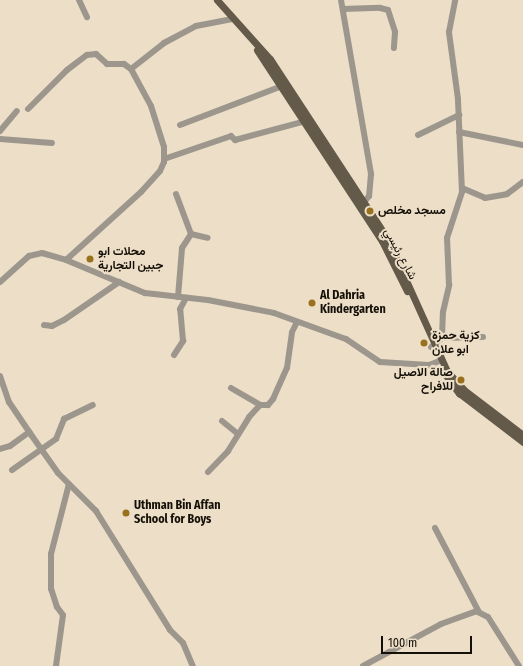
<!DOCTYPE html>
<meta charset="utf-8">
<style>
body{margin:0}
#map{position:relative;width:523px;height:666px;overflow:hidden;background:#ecdec7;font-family:"Fira Sans Condensed",Vazirmatn,sans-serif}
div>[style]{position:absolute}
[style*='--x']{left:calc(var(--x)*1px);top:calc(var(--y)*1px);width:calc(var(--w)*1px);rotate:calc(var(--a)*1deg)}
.minor>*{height:6px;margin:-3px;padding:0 3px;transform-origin:3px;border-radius:3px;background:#9c968d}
.major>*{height:7px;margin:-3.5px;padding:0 3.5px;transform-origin:3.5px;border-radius:3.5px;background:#645a49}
.dots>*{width:11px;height:11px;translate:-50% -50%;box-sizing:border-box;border:2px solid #ecdec7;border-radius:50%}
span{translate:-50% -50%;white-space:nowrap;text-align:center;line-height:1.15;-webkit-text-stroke:4px #ecdec7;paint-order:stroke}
.poi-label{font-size:12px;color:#140f07;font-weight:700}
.left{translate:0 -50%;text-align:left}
.right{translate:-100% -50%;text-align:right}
.street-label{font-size:12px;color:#140f07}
.scale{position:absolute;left:381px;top:636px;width:91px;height:18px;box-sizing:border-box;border:2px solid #140f07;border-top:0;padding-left:5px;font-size:12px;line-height:14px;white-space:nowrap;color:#140f07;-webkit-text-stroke:3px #ecdec7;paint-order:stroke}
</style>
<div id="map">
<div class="minor">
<div style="--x:79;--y:0;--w:19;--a:65"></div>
<div style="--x:341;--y:0;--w:177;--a:80.2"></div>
<div style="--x:371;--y:174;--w:22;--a:95"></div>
<div style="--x:369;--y:196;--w:11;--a:128"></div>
<div style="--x:343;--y:9;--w:37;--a:-2"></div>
<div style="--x:380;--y:8;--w:8;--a:14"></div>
<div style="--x:388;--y:10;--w:23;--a:72"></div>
<div style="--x:395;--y:32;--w:16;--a:94"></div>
<div style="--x:131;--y:69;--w:42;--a:-38.2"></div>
<div style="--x:164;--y:43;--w:36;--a:-28"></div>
<div style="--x:196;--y:26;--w:37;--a:-11"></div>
<div style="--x:28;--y:109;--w:55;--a:-45"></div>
<div style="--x:67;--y:70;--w:25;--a:-37"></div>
<div style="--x:87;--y:55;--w:9;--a:-6"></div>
<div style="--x:96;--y:54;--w:15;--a:42"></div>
<div style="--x:107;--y:64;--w:17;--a:0"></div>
<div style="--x:124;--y:64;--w:9;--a:36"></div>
<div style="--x:131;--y:69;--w:42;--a:61.6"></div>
<div style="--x:151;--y:106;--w:43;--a:72.4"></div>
<div style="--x:164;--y:147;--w:15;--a:90"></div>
<div style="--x:164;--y:162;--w:10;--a:114"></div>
<div style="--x:160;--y:171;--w:28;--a:132"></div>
<div style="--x:141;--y:192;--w:101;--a:137.8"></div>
<div style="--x:180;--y:125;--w:112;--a:-20.9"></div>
<div style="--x:0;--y:131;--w:26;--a:-50"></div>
<div style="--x:459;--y:132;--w:65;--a:11.5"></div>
<div style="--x:418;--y:135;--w:46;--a:-26"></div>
<div style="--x:0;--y:139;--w:52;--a:4.4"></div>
<div style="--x:164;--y:159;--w:71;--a:-18.9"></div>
<div style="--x:231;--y:136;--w:6;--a:45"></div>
<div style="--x:235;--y:140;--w:69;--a:-15"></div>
<div style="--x:462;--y:188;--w:25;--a:23"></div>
<div style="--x:485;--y:198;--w:22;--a:-10"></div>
<div style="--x:507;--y:194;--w:20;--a:-37"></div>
<div style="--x:176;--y:194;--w:43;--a:69.4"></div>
<div style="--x:0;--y:282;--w:39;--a:-42"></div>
<div style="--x:29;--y:256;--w:13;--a:-13"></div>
<div style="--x:42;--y:253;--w:25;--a:16"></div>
<div style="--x:66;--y:260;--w:86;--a:22.7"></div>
<div style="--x:145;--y:293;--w:63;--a:6.3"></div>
<div style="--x:208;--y:300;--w:67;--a:11.1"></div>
<div style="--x:274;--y:313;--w:77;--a:19.9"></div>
<div style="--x:346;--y:339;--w:41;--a:34.1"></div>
<div style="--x:380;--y:362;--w:49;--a:3.5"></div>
<div style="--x:429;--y:365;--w:14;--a:-21"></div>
<div style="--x:178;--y:297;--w:49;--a:-85.3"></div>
<div style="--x:182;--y:248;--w:17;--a:-57"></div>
<div style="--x:191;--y:234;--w:17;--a:13"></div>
<div style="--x:44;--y:325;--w:8;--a:7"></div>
<div style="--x:52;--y:326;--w:13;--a:-27"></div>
<div style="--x:64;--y:320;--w:67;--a:-34.6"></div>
<div style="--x:442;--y:338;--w:26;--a:-88"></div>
<div style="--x:443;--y:312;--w:28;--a:-77"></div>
<div style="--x:449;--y:285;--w:47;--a:-92.4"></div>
<div style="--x:447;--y:238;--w:48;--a:-71.9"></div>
<div style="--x:462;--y:192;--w:93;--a:-92.5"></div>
<div style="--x:458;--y:99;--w:68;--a:-97.7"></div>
<div style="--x:449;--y:32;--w:33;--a:-79"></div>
<div style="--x:431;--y:347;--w:14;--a:-39"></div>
<div style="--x:442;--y:338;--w:41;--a:-1.4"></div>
<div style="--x:174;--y:355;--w:17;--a:-57"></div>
<div style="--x:183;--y:341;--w:32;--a:-95"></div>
<div style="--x:180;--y:309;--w:13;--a:-61"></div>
<div style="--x:0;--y:376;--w:28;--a:71"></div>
<div style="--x:9;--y:402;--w:41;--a:55.9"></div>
<div style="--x:32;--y:436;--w:45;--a:54.9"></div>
<div style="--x:58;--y:473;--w:54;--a:45"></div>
<div style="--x:96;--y:511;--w:140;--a:58.1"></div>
<div style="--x:170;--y:630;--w:18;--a:45"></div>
<div style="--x:183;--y:643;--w:25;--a:67"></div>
<div style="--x:231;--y:388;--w:34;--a:30"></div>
<div style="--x:222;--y:421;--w:21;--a:39"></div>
<div style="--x:0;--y:449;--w:10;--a:-17"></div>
<div style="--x:10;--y:446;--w:24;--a:-36"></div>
<div style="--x:12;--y:470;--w:54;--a:-35.2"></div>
<div style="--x:56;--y:439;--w:22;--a:-68"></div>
<div style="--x:64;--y:419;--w:32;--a:-26"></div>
<div style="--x:208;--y:472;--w:29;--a:-46"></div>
<div style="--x:228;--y:451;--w:40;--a:-58"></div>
<div style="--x:249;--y:417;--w:16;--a:-47"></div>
<div style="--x:260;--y:405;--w:8;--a:0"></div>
<div style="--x:268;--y:405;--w:8;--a:-50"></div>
<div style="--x:273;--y:399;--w:34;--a:-66"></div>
<div style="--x:287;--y:368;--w:36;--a:-82"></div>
<div style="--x:292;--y:332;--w:11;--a:-63"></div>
<div style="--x:435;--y:528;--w:95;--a:62.4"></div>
<div style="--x:56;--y:666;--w:51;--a:-82.2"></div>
<div style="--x:63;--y:615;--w:10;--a:-127"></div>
<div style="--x:57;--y:607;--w:19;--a:-108"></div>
<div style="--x:51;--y:589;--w:35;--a:-90"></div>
<div style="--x:51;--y:554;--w:72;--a:-75.6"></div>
<div style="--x:363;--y:666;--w:89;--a:-28.3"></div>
<div style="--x:441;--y:624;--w:37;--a:-20"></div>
<div style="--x:476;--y:611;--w:13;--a:27"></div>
<div style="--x:488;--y:617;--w:58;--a:57.7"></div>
</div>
<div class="major">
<div style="--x:217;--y:0;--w:79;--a:48.1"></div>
<div style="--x:270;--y:59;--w:212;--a:56.8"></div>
<div style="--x:386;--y:236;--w:148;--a:65.7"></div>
<div style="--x:447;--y:371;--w:25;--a:48"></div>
<div style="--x:464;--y:390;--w:74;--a:37.3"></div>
<div style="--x:257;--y:50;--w:228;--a:56.8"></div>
<div style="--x:382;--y:241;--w:56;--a:63.4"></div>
<div style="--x:442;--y:370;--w:29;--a:54"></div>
<div style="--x:459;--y:393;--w:81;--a:37.4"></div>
</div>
<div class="dots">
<div style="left:370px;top:211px;background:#99701c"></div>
<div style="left:90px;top:259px;background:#99701c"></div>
<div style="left:312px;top:303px;background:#99701c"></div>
<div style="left:424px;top:343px;background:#99701c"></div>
<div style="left:461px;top:380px;background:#99701c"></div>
<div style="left:126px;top:513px;background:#99701c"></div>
</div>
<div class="poi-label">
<span class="left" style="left:378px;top:211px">مسجد مخلص</span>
<span class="left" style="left:98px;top:259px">محلات ابو<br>جبين التجارية</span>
<span class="left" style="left:320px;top:303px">Al Dahria<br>Kindergarten</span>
<span class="left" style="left:432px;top:343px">كزية حمزة<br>ابو علان</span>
<span class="right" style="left:453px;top:380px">صالة الاصيل<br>للافراح</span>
<span class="left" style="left:134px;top:513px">Uthman Bin Affan<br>School for Boys</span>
</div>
<div class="street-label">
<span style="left:400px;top:254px;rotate:62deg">شارع رئيسي</span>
</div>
<div class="scale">100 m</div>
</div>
